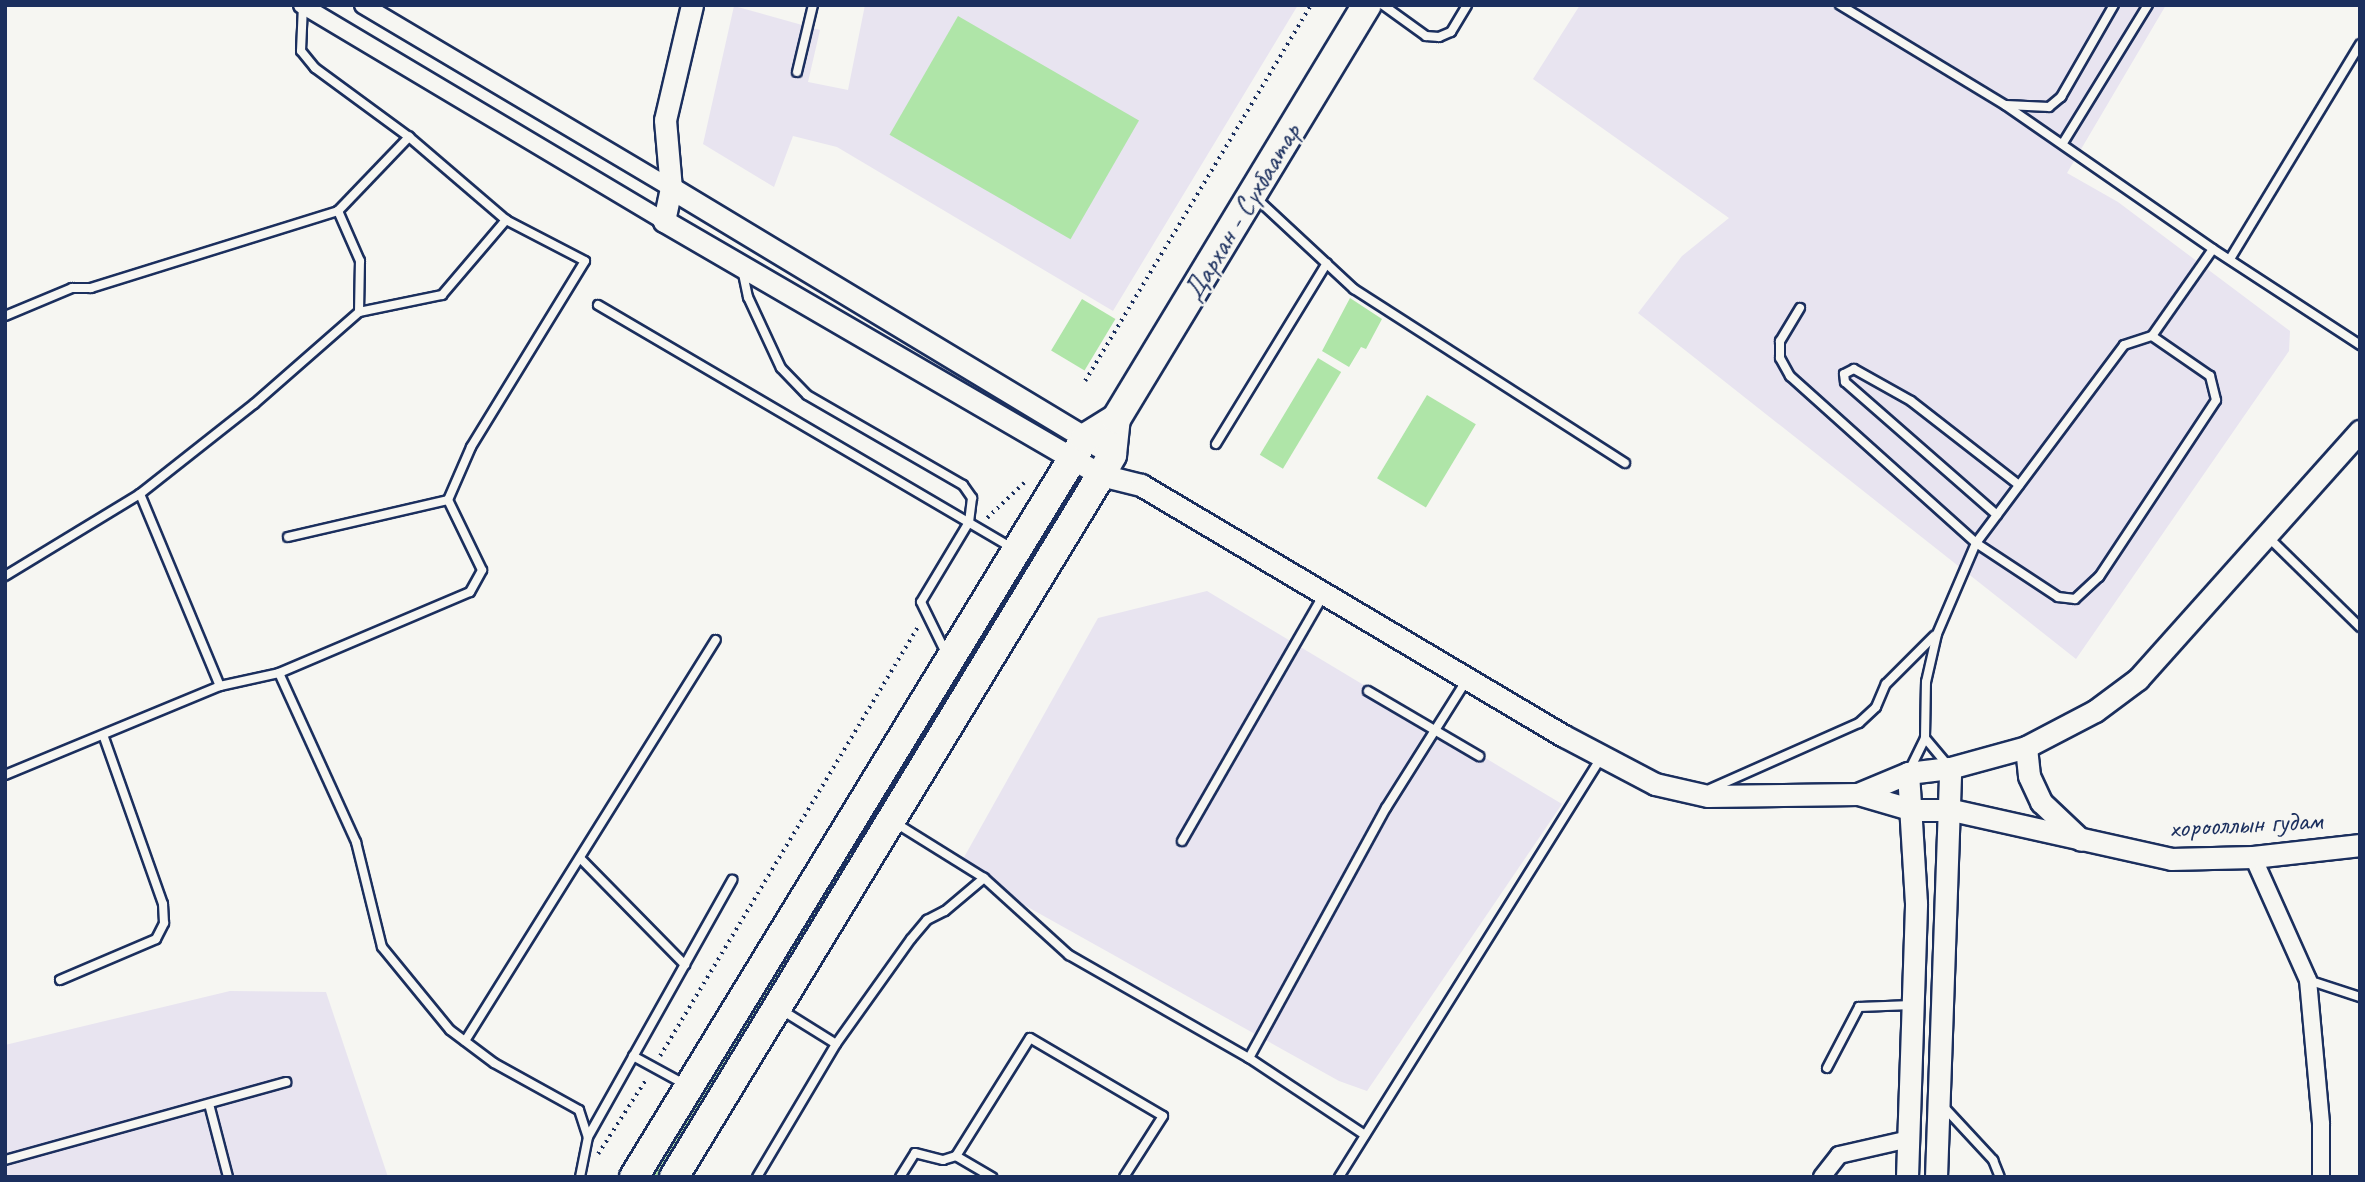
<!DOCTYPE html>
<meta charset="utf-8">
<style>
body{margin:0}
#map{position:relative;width:2365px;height:1182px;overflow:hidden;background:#f6f6f2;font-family:Caveat,sans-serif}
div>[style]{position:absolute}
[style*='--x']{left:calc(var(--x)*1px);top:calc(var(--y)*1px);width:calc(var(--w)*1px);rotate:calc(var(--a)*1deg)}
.built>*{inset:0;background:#e8e4f0}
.green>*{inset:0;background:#afe5a8;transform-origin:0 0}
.path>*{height:3.5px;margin-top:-1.75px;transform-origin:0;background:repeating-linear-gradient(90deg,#1b2f5e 0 2px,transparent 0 7px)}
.roads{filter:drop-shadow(2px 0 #1b2f5e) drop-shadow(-2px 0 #1b2f5e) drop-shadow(0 2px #1b2f5e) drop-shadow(0 -2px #1b2f5e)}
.lane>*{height:8px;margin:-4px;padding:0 4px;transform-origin:4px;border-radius:4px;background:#f6f6f2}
.street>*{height:16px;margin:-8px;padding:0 8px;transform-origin:8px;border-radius:8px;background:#f6f6f2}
.secondary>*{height:21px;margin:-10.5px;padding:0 10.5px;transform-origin:10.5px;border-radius:10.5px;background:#f6f6f2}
.highway>*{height:28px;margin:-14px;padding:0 14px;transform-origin:14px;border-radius:14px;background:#f6f6f2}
span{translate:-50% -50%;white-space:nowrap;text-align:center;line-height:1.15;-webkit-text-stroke:5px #f6f6f2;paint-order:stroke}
.street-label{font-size:28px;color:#1b2f5e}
.frame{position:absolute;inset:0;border:7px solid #1b2f5e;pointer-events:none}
</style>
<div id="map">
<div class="built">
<div style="clip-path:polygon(865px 5px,1298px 5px,1113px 311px,837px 147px,793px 136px,774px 187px,703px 144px,734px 6px,820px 30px,808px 82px,848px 90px)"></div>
<div style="clip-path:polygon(1580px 5px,2166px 5px,2067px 173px,2118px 202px,2290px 331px,2289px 351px,2076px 659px,1638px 313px,1682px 256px,1729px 218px,1533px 79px)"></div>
<div style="clip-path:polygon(1207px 591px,1562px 804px,1367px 1091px,1339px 1081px,958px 868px,1098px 618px)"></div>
<div style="clip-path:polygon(230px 991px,326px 992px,388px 1177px,5px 1177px,5px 1045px)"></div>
</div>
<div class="green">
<div style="left:958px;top:16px;width:209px;height:137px;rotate:30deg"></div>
<div style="clip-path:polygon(1350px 298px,1382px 319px,1366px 349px,1361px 347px,1349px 367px,1322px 351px)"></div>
<div style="left:1082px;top:299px;width:39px;height:60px;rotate:31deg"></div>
<div style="left:1318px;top:358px;width:27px;height:113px;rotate:31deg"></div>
<div style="left:1427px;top:395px;width:57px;height:97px;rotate:31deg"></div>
<div style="clip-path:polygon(1054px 509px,1063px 516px,662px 1177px,646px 1177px)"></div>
</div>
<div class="path">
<div style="--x:1085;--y:381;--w:439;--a:-59"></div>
<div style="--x:987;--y:518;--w:52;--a:-43.5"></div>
<div style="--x:660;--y:1056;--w:503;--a:-59"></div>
<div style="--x:598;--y:1154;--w:90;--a:-57.2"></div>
</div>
<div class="roads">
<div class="lane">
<div style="--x:1383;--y:5;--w:53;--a:35.8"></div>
<div style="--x:1426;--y:36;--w:13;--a:4"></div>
<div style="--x:1439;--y:37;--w:13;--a:-23"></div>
<div style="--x:1451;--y:32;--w:31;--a:-59"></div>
<div style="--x:1840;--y:5;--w:193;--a:31.2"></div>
<div style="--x:2005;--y:105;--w:253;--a:34.7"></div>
<div style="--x:797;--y:72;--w:69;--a:-76.6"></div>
<div style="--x:2006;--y:105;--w:43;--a:2.7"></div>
<div style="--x:2049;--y:107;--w:16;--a:-40"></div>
<div style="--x:2061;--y:97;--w:106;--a:-60.1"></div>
<div style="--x:2063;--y:143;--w:162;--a:-58.4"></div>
<div style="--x:1256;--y:198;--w:134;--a:42.9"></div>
<div style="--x:1354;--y:289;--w:322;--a:32.7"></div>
<div style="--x:2230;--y:259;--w:251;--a:-58.8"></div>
<div style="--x:742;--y:269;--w:29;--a:78"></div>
<div style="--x:748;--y:297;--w:78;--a:65.1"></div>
<div style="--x:781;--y:368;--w:37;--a:46"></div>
<div style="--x:807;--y:395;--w:180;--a:30"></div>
<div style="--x:963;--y:485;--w:16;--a:55"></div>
<div style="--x:972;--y:498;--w:24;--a:97"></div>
<div style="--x:969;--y:522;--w:93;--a:121"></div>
<div style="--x:921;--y:602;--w:57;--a:63.9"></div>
<div style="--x:598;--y:305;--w:480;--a:30.4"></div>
<div style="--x:1800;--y:308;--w:39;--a:121"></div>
<div style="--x:1780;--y:341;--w:17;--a:90"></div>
<div style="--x:1780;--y:358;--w:21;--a:61"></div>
<div style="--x:1790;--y:376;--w:250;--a:41.9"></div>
<div style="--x:1976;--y:543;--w:98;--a:33.4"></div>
<div style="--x:2058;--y:597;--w:17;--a:7"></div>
<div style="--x:2075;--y:599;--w:33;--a:-43"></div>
<div style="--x:2099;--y:577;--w:212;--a:-56.5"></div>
<div style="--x:2216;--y:400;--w:25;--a:-104"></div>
<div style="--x:2210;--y:376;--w:70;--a:-145.4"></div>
<div style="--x:359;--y:312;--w:85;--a:-11.6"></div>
<div style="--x:442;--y:295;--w:99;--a:-49.5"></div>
<div style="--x:5;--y:316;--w:73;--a:-22.7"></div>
<div style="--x:72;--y:288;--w:19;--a:0"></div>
<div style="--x:91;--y:288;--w:259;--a:-17.3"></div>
<div style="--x:1216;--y:444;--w:212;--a:-58.5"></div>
<div style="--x:140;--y:494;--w:208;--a:67.4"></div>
<div style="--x:1997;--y:515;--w:202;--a:-138.8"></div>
<div style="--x:1845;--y:382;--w:8;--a:-97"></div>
<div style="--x:1844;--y:374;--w:11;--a:-27"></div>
<div style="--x:1854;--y:369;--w:65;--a:29.3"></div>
<div style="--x:1911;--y:401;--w:137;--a:37.9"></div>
<div style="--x:2267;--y:536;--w:130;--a:44.4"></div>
<div style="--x:288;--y:537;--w:164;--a:-13"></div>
<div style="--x:5;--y:576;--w:158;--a:-31.3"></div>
<div style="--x:140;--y:494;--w:145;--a:-38.3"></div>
<div style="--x:254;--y:404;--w:140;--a:-41.2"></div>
<div style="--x:359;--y:312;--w:51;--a:-88.9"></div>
<div style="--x:360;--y:261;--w:55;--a:-113.7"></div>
<div style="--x:338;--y:211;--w:103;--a:-46.2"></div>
<div style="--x:279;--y:673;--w:186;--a:65.5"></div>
<div style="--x:356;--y:842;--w:108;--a:76.1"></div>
<div style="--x:382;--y:947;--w:107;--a:50.7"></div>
<div style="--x:450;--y:1030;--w:55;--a:36.9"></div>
<div style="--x:494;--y:1063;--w:97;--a:28.9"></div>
<div style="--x:579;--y:1110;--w:28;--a:72"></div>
<div style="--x:588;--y:1137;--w:41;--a:101.3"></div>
<div style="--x:1368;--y:691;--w:129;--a:30.4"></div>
<div style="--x:1925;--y:738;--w:35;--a:50"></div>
<div style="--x:1910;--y:769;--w:34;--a:-64"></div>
<div style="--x:1925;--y:738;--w:56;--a:-89"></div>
<div style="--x:1926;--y:682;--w:49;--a:-77.1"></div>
<div style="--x:1937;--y:634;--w:99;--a:-66.8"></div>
<div style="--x:1976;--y:543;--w:247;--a:-53.2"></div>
<div style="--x:2124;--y:345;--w:29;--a:-18"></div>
<div style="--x:2152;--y:336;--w:106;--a:-55"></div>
<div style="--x:2213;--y:249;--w:176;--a:33.1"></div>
<div style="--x:5;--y:775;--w:233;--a:-22.5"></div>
<div style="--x:220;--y:686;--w:60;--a:-12.4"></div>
<div style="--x:279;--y:673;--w:207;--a:-23"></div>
<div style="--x:470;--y:592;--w:25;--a:-61"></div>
<div style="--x:482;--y:570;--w:78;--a:-115.9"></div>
<div style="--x:448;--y:500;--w:58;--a:-66.5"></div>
<div style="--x:471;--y:447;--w:218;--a:-58.5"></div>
<div style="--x:585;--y:261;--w:89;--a:-152.6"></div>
<div style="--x:506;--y:220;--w:128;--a:-139.4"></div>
<div style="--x:409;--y:137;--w:117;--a:-143.7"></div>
<div style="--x:315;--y:68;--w:22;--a:-129"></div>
<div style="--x:301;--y:51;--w:45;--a:-87.5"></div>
<div style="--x:1710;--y:789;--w:163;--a:-23.9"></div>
<div style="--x:1859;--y:723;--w:23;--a:-43"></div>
<div style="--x:1876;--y:707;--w:25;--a:-67"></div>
<div style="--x:1886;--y:684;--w:68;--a:-45"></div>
<div style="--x:894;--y:822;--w:106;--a:31.9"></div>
<div style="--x:984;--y:878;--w:115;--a:42.2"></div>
<div style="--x:1069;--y:955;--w:207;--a:29.8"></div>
<div style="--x:1249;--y:1058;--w:139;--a:33.6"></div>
<div style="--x:1182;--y:841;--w:285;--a:-60.1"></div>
<div style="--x:580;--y:858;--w:150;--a:45.5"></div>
<div style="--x:60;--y:980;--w:104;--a:-23.1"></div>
<div style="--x:156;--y:939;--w:18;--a:-63"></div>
<div style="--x:164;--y:923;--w:19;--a:-93"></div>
<div style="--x:163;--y:904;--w:179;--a:-109.5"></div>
<div style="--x:2308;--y:980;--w:55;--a:18.1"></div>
<div style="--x:780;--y:1009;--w:66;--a:32"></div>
<div style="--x:465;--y:1041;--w:473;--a:-58"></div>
<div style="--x:633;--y:1056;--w:60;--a:28.7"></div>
<div style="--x:1249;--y:1058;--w:285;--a:-61.3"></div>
<div style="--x:1386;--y:808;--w:150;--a:-57.8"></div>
<div style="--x:1827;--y:1068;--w:69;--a:-62.3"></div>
<div style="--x:1859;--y:1007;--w:53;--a:-2.2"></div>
<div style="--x:209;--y:1104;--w:75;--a:75.4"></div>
<div style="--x:1943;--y:1106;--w:74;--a:47.2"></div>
<div style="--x:1993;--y:1160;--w:18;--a:68"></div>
<div style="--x:588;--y:1137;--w:295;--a:-60.7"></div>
<div style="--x:956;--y:1156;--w:42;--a:30.3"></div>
<div style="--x:5;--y:1160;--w:292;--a:-15.5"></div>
<div style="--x:757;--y:1177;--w:155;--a:-59.3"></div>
<div style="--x:836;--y:1044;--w:129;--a:-54.5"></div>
<div style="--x:911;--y:939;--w:25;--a:-50"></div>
<div style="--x:927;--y:920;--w:20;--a:-27"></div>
<div style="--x:945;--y:911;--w:51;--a:-40.2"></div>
<div style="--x:900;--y:1177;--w:28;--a:-58"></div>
<div style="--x:915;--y:1153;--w:29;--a:14"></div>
<div style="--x:943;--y:1160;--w:14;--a:-17"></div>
<div style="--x:956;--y:1156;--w:139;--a:-57.9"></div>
<div style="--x:1030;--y:1038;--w:154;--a:30.4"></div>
<div style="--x:1163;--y:1116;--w:72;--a:122.6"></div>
<div style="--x:1339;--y:1177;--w:494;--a:-58"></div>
</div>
<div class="street">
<div style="--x:302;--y:5;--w:422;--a:30.8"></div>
<div style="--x:363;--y:5;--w:358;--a:30.7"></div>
<div style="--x:2253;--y:857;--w:135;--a:65.9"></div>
<div style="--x:2308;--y:980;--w:145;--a:84.8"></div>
<div style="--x:2321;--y:1124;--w:53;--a:90"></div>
<div style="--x:1822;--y:1177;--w:28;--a:-52"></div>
<div style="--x:1839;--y:1155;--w:72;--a:-12.9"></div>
</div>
<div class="secondary">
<div style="--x:692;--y:5;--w:118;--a:103.2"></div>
<div style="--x:665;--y:120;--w:68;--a:85"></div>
<div style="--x:671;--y:188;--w:34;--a:102"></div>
<div style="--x:664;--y:221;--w:505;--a:30.17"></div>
<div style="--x:1101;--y:475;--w:41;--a:14"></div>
<div style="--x:1141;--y:485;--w:492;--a:30.7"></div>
<div style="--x:1564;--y:736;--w:103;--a:27.8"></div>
<div style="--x:1655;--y:784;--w:54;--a:12.8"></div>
<div style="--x:1708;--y:796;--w:150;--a:-0.8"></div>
<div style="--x:1858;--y:794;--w:54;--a:-22.8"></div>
<div style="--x:1908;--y:773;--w:42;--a:-6.8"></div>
<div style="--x:1950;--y:768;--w:79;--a:-15.4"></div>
<div style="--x:2026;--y:747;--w:78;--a:-27.6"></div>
<div style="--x:2095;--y:711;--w:54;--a:-36.7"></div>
<div style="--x:2138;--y:679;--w:333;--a:-48.2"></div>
<div style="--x:671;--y:188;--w:499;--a:31.1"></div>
<div style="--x:2026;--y:747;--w:29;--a:84"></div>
<div style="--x:2029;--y:776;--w:29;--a:65"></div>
<div style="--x:2041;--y:802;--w:55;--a:43.5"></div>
<div style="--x:1858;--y:794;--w:57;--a:16.2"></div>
<div style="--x:1913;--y:810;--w:39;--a:0"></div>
<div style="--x:1952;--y:810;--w:224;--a:12.6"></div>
<div style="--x:2171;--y:859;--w:82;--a:-1.4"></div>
<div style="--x:2253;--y:857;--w:108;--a:-6.4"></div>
<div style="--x:1907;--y:1177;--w:274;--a:-88.1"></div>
<div style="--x:1916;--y:903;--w:130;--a:-93.5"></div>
<div style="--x:1936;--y:1177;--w:409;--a:-88"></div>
</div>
<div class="highway">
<div style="--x:634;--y:1177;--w:866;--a:-58.6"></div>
<div style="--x:1085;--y:438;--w:36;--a:-32"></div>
<div style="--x:674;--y:1177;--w:822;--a:-58.69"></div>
<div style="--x:1101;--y:475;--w:23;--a:-61"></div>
<div style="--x:1112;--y:455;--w:36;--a:-84"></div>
<div style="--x:1116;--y:419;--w:484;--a:-58.8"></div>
</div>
</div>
<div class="street-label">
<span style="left:1242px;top:212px;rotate:-59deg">Дархан - Сүхбаатар</span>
<span style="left:2246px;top:824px;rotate:-3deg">хорооллын гудам</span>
</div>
<div class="frame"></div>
</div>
